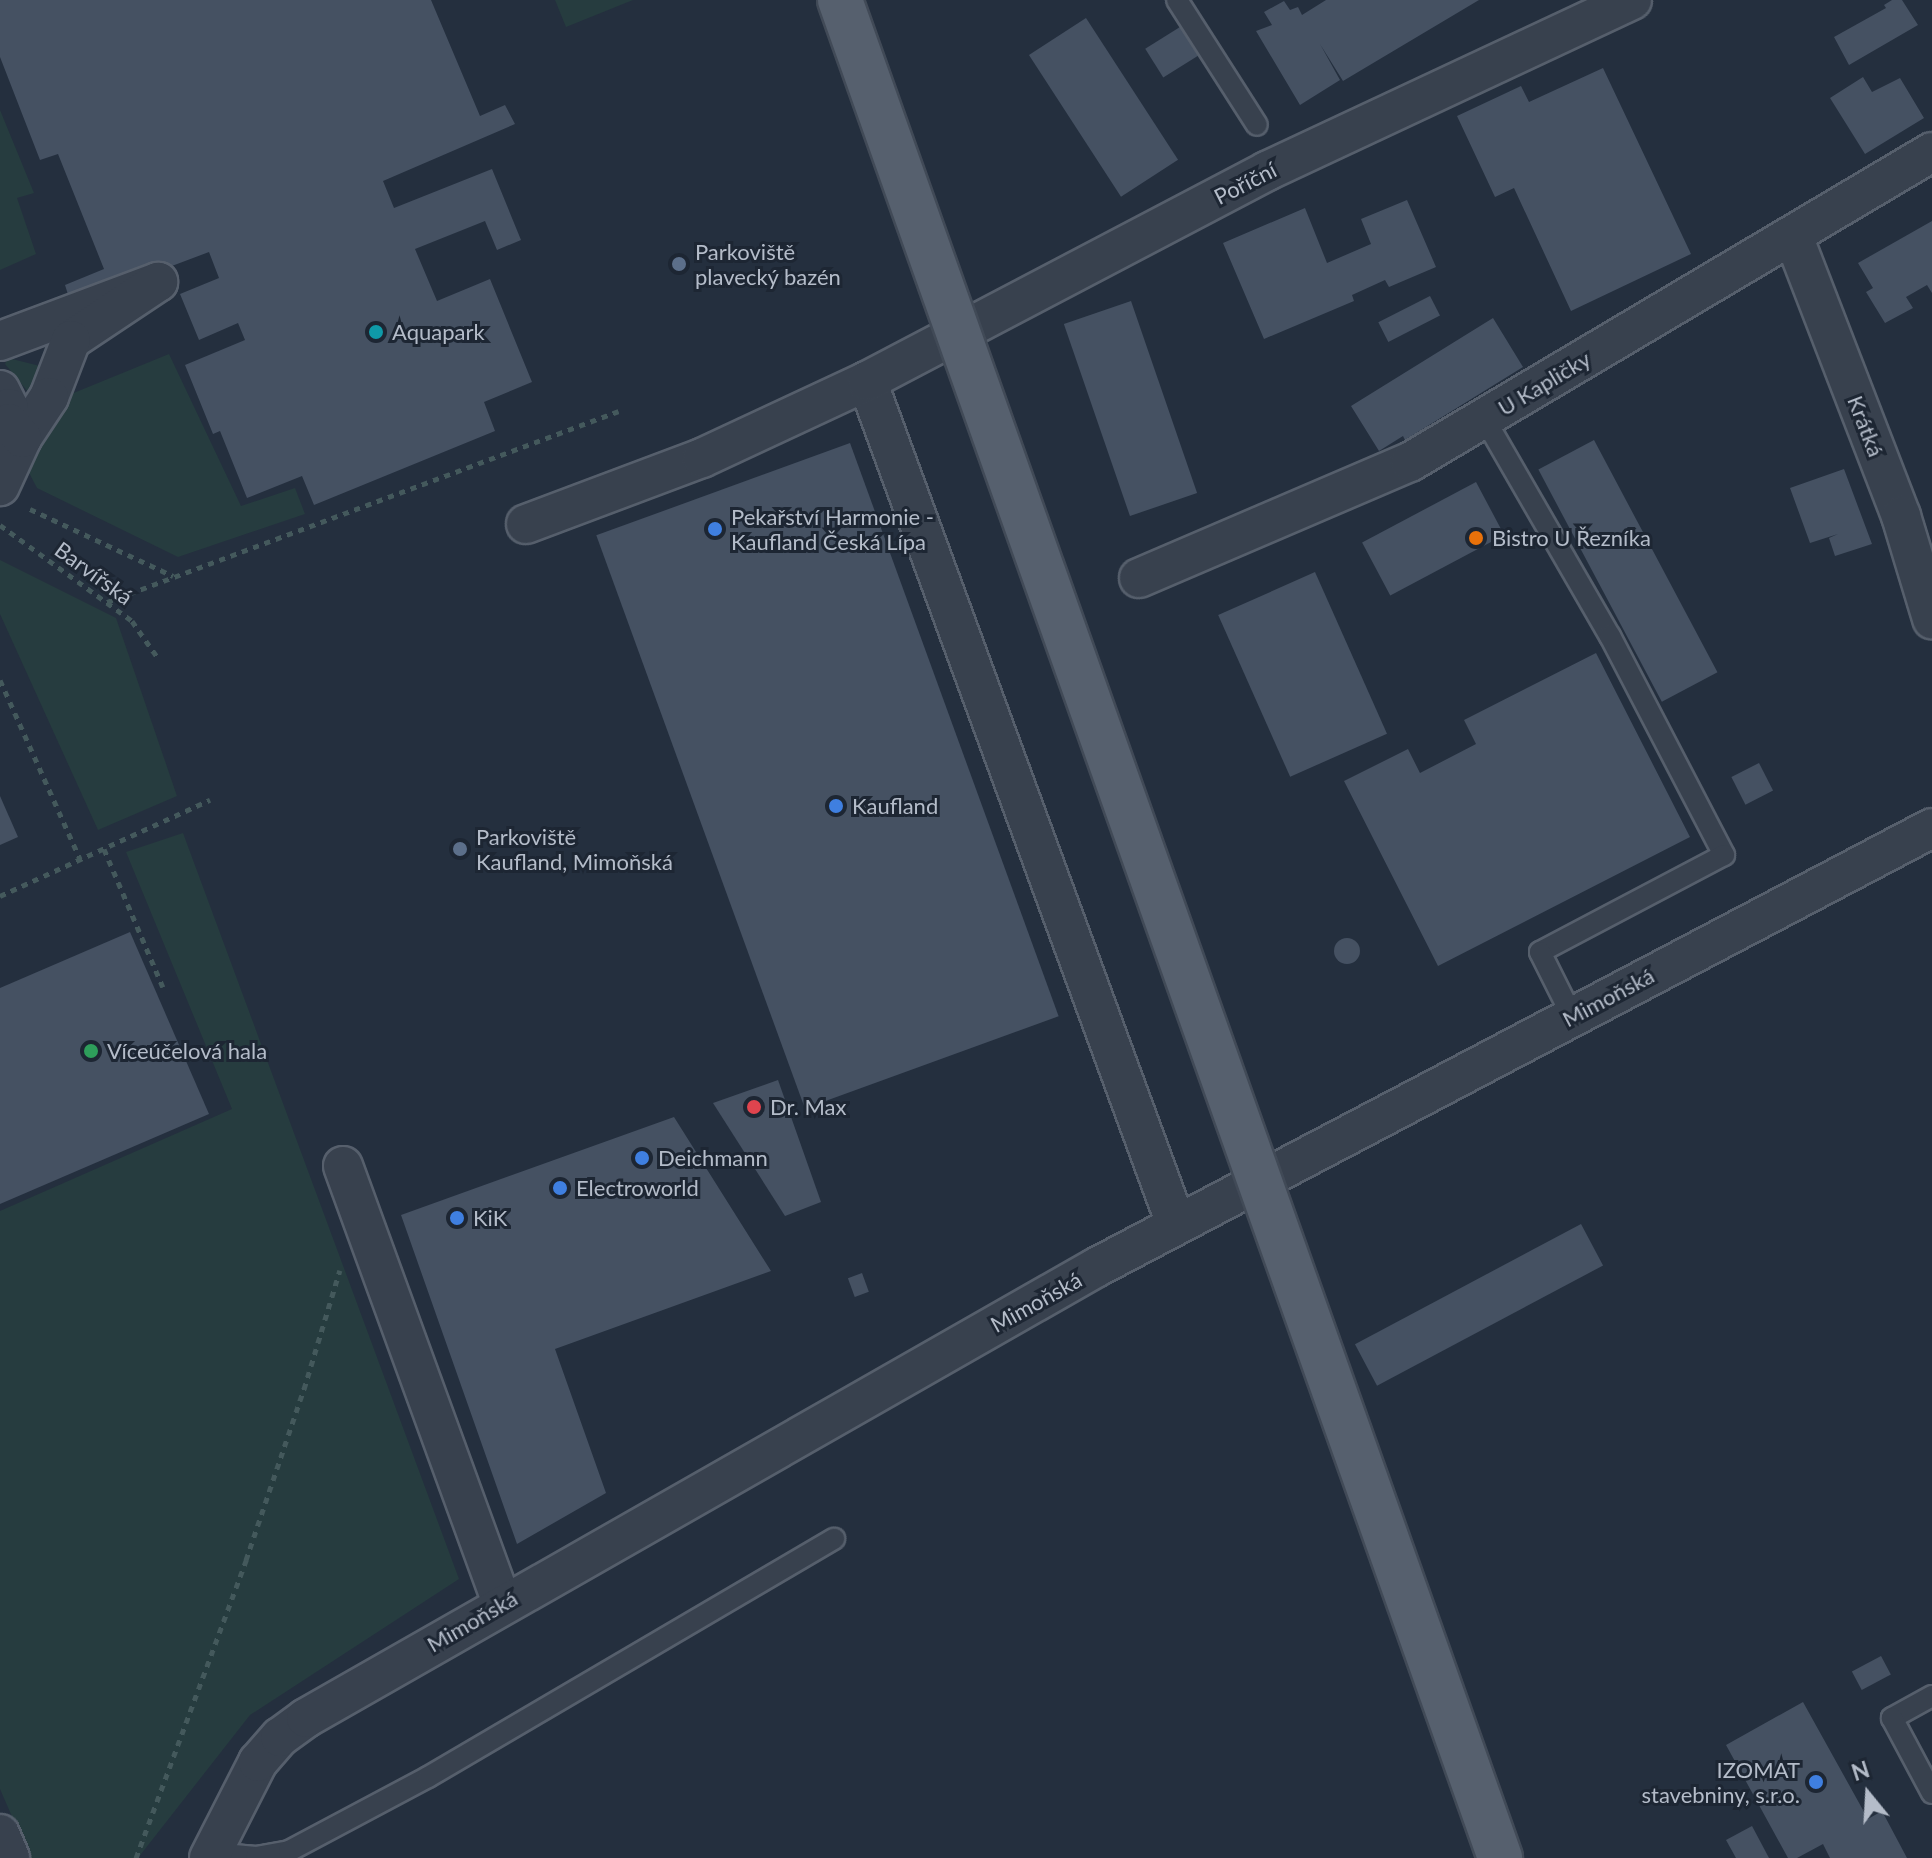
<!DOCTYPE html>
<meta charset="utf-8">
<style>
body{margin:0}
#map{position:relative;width:1932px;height:1858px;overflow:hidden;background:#242f3e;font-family:Lato,sans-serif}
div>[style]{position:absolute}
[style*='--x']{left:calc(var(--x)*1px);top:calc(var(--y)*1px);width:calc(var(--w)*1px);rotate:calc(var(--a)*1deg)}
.green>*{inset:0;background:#263c3f}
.building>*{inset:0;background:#455162;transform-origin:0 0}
.round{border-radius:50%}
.path>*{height:5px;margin-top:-2.5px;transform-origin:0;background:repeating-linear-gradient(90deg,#44595c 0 6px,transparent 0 12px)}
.roads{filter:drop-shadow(2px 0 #565f6c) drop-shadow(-2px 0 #565f6c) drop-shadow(0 2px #565f6c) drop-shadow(0 -2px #565f6c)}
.lane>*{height:20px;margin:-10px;padding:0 10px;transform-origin:10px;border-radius:10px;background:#38414e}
.street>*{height:38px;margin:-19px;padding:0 19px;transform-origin:19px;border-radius:19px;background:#38414e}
.bridges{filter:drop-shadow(2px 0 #414a57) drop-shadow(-2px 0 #414a57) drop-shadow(0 2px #414a57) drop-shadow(0 -2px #414a57)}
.primary-bridge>*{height:44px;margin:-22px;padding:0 22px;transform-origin:22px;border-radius:22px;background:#56606e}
.dots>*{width:22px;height:22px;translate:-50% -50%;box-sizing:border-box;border:4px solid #1d2633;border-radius:50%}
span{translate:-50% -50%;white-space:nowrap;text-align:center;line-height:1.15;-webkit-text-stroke:6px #1d2633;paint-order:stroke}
.street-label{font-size:22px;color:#b4bcc9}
.poi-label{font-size:22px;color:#b4bcc9}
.left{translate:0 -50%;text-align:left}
.right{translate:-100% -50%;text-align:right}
.north{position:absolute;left:1828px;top:1754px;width:80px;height:80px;-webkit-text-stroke:6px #1d2633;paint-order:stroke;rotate:342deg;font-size:22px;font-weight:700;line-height:32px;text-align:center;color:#b4bcc9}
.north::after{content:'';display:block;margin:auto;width:28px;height:36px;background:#b4bcc9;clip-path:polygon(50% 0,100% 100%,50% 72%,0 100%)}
</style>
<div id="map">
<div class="green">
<div style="clip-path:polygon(555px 0,633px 0,566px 27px)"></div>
<div style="clip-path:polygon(0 110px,34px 193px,17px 198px,36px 254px,0 270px)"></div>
<div style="clip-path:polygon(169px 354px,241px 506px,295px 488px,305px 514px,178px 557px,37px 488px,26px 467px,54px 401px)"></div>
<div style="clip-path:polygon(8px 358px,56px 370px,54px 382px,29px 393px,5px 364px)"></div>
<div style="clip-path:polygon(0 560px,116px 618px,177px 796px,98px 830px,0 614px)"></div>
<div style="clip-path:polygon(183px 833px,459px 1579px,250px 1715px,138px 1858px,30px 1858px,0 1789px,0 1211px,232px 1109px,126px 852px)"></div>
</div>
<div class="building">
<div style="clip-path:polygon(0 0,431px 0,480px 116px,505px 105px,515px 124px,383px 181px,394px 208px,492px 169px,521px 240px,497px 250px,485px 221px,415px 249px,437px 301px,490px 279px,532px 382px,484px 402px,495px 431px,314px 505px,302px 476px,247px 498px,220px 431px,213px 434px,185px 365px,245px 340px,238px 323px,199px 340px,180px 294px,219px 278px,209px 252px,71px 304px,65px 285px,104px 269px,58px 154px,40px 160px,0 57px)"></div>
<div style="clip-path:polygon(1326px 0,1479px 0,1343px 81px,1320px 44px,1340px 80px,1300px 105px,1256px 31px,1272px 25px,1264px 12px,1284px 1px,1290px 10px,1298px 7px,1302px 15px)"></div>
<div style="clip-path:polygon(1892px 0,1902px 0,1918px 25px,1849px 65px,1834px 37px,1886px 8px,1884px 5px)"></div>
<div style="left:1086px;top:18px;width:169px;height:68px;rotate:57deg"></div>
<div style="left:1180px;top:27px;width:34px;height:41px;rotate:58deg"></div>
<div style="clip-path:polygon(1603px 68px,1691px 254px,1571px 311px,1514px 188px,1495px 197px,1457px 116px,1521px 86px,1529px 102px)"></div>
<div style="clip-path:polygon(1863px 77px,1872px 92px,1900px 78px,1924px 118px,1865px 154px,1830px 98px)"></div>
<div style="clip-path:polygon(1407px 200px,1436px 267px,1389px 287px,1385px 280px,1352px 295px,1354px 301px,1264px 339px,1223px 243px,1305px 208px,1327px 263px,1371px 244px,1361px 219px)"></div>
<div style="clip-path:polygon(1932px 221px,1932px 293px,1927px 285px,1906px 297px,1913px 308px,1885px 323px,1866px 292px,1873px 288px,1858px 263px)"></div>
<div style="left:1430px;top:296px;width:22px;height:58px;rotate:63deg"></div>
<div style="left:1131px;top:301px;width:203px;height:71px;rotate:71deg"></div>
<div style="clip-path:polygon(1493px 318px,1523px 367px,1405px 440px,1403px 436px,1379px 451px,1351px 406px)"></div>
<div style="left:1594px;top:440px;width:263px;height:63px;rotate:62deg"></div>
<div style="left:850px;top:443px;width:610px;height:270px;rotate:70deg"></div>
<div style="clip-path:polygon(1844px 469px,1872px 544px,1835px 556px,1829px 538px,1838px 534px,1810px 543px,1790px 488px)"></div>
<div style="left:1476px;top:482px;width:60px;height:129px;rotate:62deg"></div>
<div style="left:1315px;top:572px;width:177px;height:106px;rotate:66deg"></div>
<div style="clip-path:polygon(1596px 653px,1690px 837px,1438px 966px,1344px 781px,1408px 749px,1420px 773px,1476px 744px,1464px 720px)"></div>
<div style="left:1759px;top:763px;width:31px;height:31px;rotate:63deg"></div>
<div style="clip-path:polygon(0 796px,18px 837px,0 845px)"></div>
<div style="clip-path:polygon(130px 932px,209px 1114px,0 1204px,0 988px)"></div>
<div class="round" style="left:1334px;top:938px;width:26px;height:26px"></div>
<div style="clip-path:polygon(778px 1080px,821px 1202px,785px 1216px,713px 1103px)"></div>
<div style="clip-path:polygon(674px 1117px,771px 1271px,555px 1349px,606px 1493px,517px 1544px,401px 1215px)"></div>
<div style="left:1581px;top:1224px;width:47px;height:256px;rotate:62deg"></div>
<div style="left:862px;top:1273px;width:20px;height:15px;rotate:70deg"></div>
<div style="left:1881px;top:1656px;width:21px;height:33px;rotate:62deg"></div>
<div style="clip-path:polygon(1803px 1702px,1868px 1819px,1882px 1811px,1907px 1858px,1830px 1858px,1823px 1844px,1797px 1858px,1788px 1858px,1726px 1745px)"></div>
<div style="clip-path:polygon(1752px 1826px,1769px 1858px,1736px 1858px,1726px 1840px)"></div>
</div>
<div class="path">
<div style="--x:30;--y:509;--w:158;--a:25.1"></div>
<div style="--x:0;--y:525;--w:163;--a:36"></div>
<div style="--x:132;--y:621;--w:45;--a:54.9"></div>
<div style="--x:107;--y:602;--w:546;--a:-20.46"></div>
<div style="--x:0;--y:680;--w:196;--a:65.9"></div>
<div style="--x:104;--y:849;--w:150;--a:66.9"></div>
<div style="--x:0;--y:896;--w:231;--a:-24.6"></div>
<div style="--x:136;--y:1858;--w:318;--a:-69.7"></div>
<div style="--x:246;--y:1560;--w:181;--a:-71.3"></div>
<div style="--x:304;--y:1389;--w:124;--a:-73.2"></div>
</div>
<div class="roads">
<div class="lane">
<div style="--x:1177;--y:0;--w:148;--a:57.4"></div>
<div style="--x:1484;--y:418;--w:252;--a:60"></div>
<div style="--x:1610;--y:636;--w:247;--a:62.5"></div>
<div style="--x:1724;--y:855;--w:208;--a:152.2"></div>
<div style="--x:1540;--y:952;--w:72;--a:63.4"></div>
<div style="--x:1932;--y:1696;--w:46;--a:151.2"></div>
<div style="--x:1892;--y:1718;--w:85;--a:61.9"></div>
<div style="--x:212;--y:1853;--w:44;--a:5.2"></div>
<div style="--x:256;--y:1857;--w:34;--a:-10"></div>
<div style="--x:289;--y:1851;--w:157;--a:-28"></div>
<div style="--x:428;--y:1777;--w:471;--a:-30.4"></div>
</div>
<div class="street">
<div style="--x:1793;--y:236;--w:300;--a:68.9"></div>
<div style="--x:1901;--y:516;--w:108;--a:73.2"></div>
<div style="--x:0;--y:341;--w:169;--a:-20.5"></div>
<div style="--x:158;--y:282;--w:105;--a:146.3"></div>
<div style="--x:71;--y:340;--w:61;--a:111.1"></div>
<div style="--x:49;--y:397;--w:49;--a:123.4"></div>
<div style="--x:22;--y:438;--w:53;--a:114.6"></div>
<div style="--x:867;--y:381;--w:898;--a:69.87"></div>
<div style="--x:0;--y:390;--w:20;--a:63"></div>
<div style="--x:9;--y:408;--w:15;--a:90"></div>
<div style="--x:9;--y:423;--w:20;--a:49"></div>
<div style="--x:526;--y:524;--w:188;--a:-20.6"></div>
<div style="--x:702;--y:458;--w:182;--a:-25"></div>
<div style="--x:867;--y:381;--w:452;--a:-27.7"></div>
<div style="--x:1267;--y:171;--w:403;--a:-25.1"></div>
<div style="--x:1139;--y:578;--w:295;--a:-23.2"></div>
<div style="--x:1410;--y:462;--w:607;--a:-30.7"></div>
<div style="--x:343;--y:1166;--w:465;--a:70"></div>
<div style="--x:0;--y:1834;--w:26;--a:67"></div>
<div style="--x:209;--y:1858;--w:108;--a:-63"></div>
<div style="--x:258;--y:1762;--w:33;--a:-49"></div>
<div style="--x:280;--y:1737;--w:32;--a:-36"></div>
<div style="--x:306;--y:1718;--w:911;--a:-29.69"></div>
<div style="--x:1097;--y:1267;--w:943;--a:-27.73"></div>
</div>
</div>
<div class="bridges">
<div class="primary-bridge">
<div style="--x:840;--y:0;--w:1972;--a:70.44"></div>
</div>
</div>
<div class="dots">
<div style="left:679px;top:264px;background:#5c6f8a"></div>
<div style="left:376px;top:332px;background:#0f9aa8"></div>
<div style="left:715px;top:529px;background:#3f7fe0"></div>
<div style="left:1476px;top:538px;background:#e8710a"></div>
<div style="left:836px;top:806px;background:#3f7fe0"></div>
<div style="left:460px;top:849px;background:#5c6f8a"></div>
<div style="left:91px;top:1051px;background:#2e9e5b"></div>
<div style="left:754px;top:1107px;background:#e0444e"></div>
<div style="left:642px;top:1158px;background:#3f7fe0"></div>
<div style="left:560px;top:1188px;background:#3f7fe0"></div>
<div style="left:457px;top:1218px;background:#3f7fe0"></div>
<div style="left:1816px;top:1782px;background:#3f7fe0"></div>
</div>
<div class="street-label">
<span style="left:1245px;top:183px;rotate:-27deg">Poříční</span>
<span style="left:1544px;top:383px;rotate:-31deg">U Kapličky</span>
<span style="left:1866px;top:426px;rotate:69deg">Krátká</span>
<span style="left:94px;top:573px;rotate:36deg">Barvířská</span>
<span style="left:1608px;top:997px;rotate:-28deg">Mimoňská</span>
<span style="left:1036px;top:1302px;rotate:-29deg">Mimoňská</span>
<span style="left:472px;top:1621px;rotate:-30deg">Mimoňská</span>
</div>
<div class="poi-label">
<span class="left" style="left:695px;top:264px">Parkoviště<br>plavecký bazén</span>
<span class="left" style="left:392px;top:332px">Aquapark</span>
<span class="left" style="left:731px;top:529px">Pekařství Harmonie -<br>Kaufland Česká Lípa</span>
<span class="left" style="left:1492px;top:538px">Bistro U Řezníka</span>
<span class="left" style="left:852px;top:806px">Kaufland</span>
<span class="left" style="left:476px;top:849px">Parkoviště<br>Kaufland, Mimoňská</span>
<span class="left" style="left:107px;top:1051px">Víceúčelová hala</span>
<span class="left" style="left:770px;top:1107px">Dr. Max</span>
<span class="left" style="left:658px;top:1158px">Deichmann</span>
<span class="left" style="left:576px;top:1188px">Electroworld</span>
<span class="left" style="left:473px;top:1218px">KiK</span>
<span class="right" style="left:1800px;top:1782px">IZOMAT<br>stavebniny, s.r.o.</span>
</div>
<div class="north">N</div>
</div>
